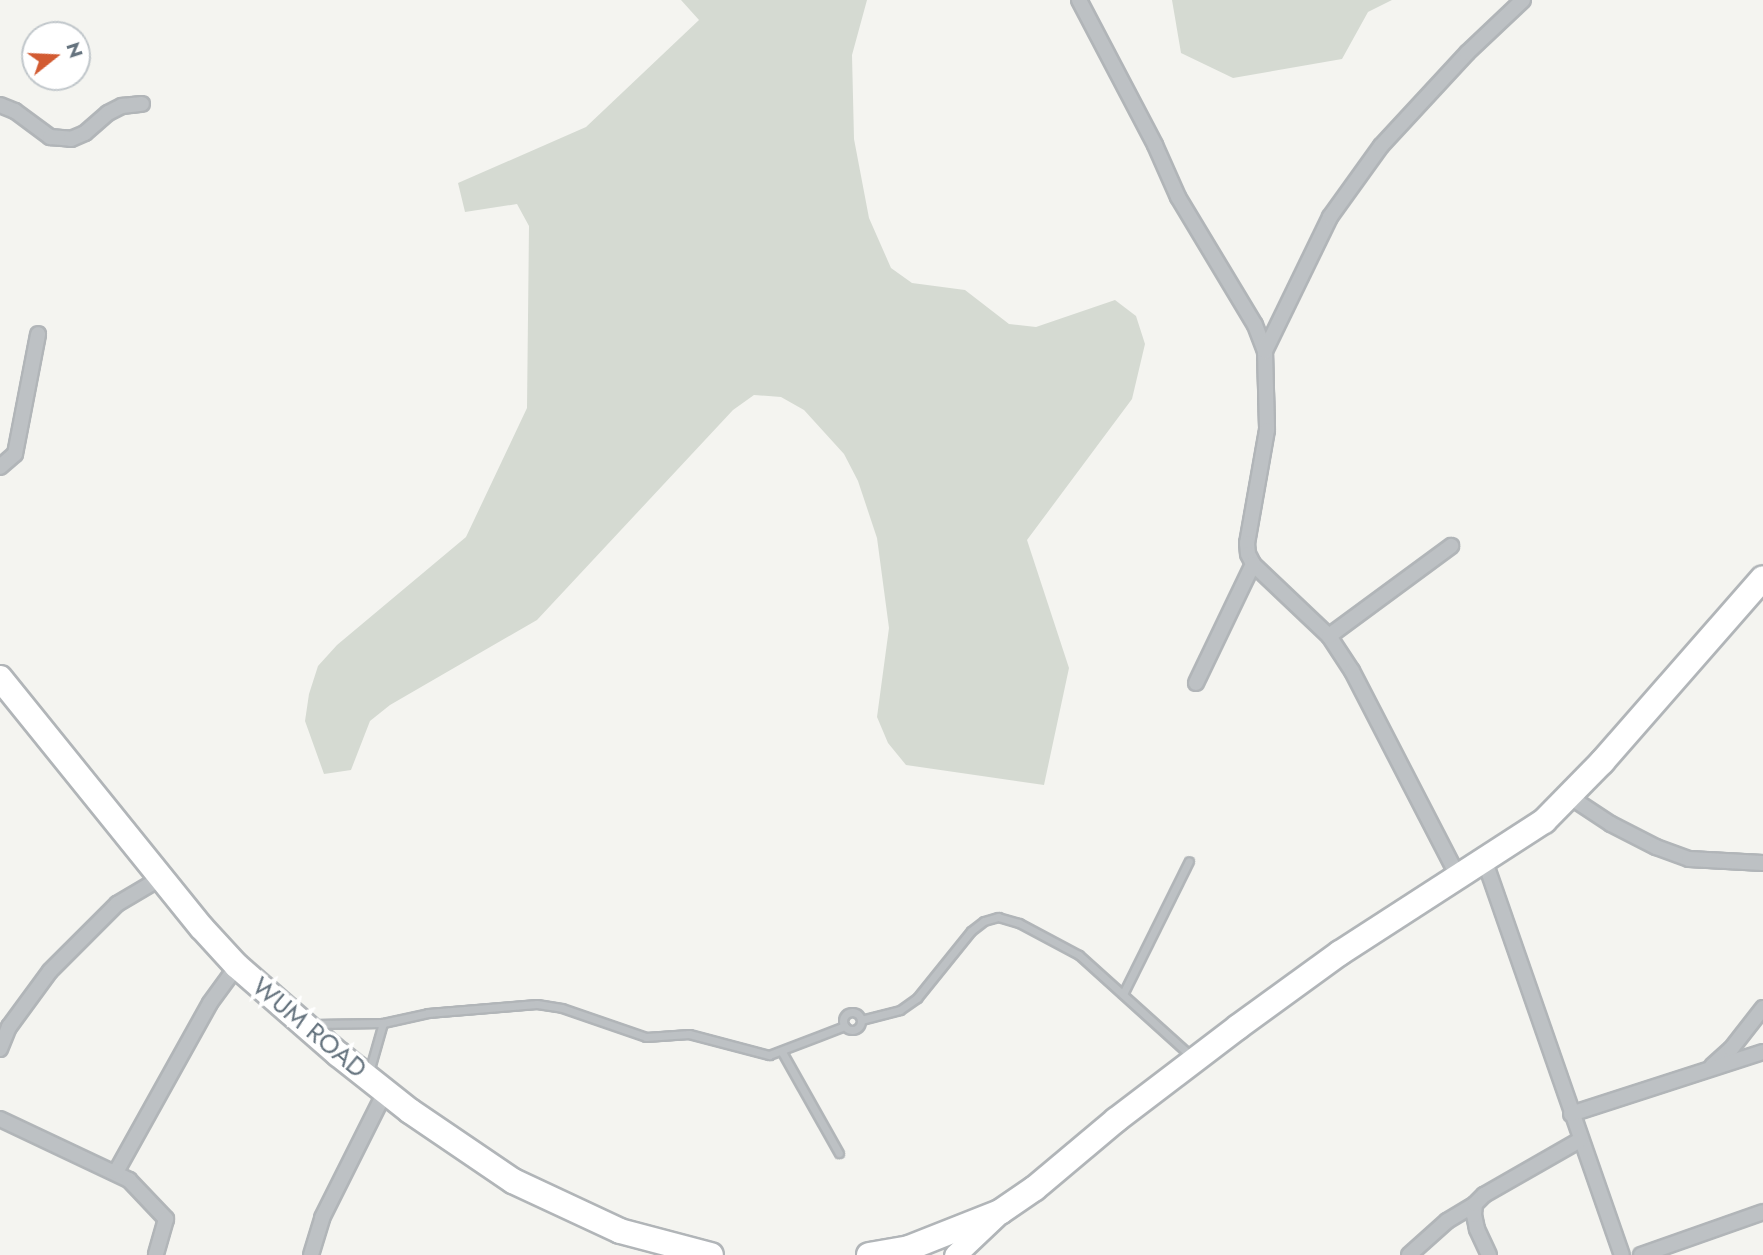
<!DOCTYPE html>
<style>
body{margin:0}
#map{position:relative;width:1763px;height:1255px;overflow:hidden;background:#f4f4f0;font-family:Jost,sans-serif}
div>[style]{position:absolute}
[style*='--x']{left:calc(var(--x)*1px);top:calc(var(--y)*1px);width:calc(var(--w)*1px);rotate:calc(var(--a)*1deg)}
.green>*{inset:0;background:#d5dad2}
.roads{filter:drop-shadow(2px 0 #b1b5b8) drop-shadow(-2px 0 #b1b5b8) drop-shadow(0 2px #b1b5b8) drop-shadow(0 -2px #b1b5b8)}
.lane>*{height:7px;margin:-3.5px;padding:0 3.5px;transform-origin:3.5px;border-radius:3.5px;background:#bdc1c4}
.lane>.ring{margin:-3.5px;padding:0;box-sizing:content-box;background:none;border:7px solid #bdc1c4;border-radius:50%}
.street>*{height:14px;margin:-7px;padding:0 7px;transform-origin:7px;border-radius:7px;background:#bdc1c4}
.primary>*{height:21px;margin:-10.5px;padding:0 10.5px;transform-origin:10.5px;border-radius:10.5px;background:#fff}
.highway>*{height:24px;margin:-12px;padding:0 12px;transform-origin:12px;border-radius:12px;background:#fff}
span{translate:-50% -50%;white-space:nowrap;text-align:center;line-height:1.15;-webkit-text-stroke:7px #fff;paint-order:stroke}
.street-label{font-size:26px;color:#65737e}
.north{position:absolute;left:21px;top:21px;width:70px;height:70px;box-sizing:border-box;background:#fff;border:2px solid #c1c7cb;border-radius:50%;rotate:72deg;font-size:19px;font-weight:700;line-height:28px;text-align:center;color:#65737e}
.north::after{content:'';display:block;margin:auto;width:24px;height:32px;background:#d25b32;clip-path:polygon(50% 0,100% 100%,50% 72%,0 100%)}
</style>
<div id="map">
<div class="green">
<div style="clip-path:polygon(681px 0,867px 0,852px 55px,854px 139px,869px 218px,891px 268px,912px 283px,965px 290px,1009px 324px,1036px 327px,1115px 300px,1136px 316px,1145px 344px,1132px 399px,1027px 540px,1069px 668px,1044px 785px,906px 765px,888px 743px,877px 717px,889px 628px,877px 538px,858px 481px,844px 454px,804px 410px,781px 397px,754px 395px,733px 410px,537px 620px,390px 705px,370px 721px,351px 770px,324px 774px,305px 721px,309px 694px,318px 666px,337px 645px,466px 537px,527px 408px,529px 226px,517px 204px,465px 212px,458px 183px,586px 127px,699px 20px)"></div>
<div style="clip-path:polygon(1172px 0,1392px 0,1368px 12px,1342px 59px,1233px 78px,1181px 53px)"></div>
</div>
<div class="roads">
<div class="lane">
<div style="--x:1123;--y:994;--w:148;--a:-63.6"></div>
<div class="ring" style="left:843px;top:1012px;width:11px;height:11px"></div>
<div style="--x:861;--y:1020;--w:40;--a:-14.4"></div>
<div style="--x:900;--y:1010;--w:21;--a:-35"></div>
<div style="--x:917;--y:998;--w:86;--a:-51.1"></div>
<div style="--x:971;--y:931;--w:16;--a:-38"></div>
<div style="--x:984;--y:921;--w:15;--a:-16"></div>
<div style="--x:998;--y:917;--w:22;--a:16"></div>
<div style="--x:1019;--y:923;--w:68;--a:28.1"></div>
<div style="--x:1079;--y:955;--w:151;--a:42"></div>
<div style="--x:314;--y:1024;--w:69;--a:-0.8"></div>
<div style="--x:383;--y:1023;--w:46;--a:-12.5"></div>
<div style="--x:428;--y:1013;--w:109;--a:-4.7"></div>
<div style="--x:537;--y:1004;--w:25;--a:9"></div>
<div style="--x:562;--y:1008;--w:89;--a:19"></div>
<div style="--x:646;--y:1037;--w:43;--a:-4"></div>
<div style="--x:689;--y:1034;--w:83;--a:14.7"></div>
<div style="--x:769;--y:1055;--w:81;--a:-20.9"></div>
<div style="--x:782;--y:1052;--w:116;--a:60.6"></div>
<div style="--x:369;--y:1072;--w:51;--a:-74.1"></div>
</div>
<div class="street">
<div style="--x:1079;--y:0;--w:164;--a:62.3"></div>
<div style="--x:1155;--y:145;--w:57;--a:66.1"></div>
<div style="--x:1178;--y:197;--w:149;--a:59"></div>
<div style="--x:1255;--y:325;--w:28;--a:69"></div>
<div style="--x:1265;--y:351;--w:79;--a:88.5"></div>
<div style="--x:1267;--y:430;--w:115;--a:100"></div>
<div style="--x:1247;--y:543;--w:11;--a:85"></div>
<div style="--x:1248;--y:554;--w:11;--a:63"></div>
<div style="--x:1253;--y:564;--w:105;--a:43.5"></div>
<div style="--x:1329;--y:636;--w:42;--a:56.7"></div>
<div style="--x:1352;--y:671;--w:233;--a:62.7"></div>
<div style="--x:0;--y:105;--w:16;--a:22"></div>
<div style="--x:15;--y:111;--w:44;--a:36.6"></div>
<div style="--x:50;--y:137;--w:21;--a:5"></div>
<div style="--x:71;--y:139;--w:15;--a:-23"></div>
<div style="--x:85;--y:133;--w:30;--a:-41"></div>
<div style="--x:108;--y:113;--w:16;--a:-27"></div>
<div style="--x:122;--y:106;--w:20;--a:-6"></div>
<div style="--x:1265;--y:351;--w:149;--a:-64.1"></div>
<div style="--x:1330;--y:217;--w:87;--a:-54.3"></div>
<div style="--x:1381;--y:146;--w:127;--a:-47.2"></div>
<div style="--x:1467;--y:53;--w:77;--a:-43.4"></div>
<div style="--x:0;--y:467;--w:20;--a:-41"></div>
<div style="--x:15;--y:454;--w:122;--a:-79.1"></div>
<div style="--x:1329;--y:636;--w:152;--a:-36.4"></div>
<div style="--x:1196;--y:683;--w:132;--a:-64.4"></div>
<div style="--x:1570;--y:797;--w:49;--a:33.4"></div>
<div style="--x:1611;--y:824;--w:51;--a:27.1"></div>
<div style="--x:1656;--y:847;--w:35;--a:20"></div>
<div style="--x:1689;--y:859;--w:74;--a:3.1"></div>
<div style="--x:1485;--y:862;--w:416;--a:70.8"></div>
<div style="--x:0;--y:1049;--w:24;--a:-68"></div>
<div style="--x:9;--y:1027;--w:69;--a:-53.8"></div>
<div style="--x:50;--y:971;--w:95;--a:-45"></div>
<div style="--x:117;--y:904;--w:51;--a:-30.6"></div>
<div style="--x:1712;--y:1066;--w:25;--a:-42"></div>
<div style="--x:1731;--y:1049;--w:52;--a:-52"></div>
<div style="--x:1571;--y:1114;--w:202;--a:-17.9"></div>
<div style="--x:0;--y:1119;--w:143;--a:25.3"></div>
<div style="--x:129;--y:1180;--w:54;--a:46.5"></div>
<div style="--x:166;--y:1219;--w:37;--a:106"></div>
<div style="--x:116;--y:1172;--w:193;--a:-60.9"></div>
<div style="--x:210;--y:1003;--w:46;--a:-53.9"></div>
<div style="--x:311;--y:1255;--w:39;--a:-73"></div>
<div style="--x:322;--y:1218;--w:141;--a:-63.4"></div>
<div style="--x:1409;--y:1255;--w:51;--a:-41.8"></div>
<div style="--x:1447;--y:1221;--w:33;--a:-31"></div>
<div style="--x:1489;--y:1255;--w:29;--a:-115"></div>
<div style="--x:1477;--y:1229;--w:14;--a:-102"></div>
<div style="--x:1474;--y:1215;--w:11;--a:-85"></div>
<div style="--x:1475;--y:1204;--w:13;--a:-45"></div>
<div style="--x:1484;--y:1195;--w:111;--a:-29.8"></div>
<div style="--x:1641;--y:1255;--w:129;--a:-19.4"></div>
</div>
<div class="primary">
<div style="--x:955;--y:1255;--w:59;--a:-43.6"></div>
</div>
<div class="highway">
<div style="--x:0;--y:678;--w:321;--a:51.1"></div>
<div style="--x:202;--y:928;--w:52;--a:47.4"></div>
<div style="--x:237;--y:966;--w:134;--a:41.1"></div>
<div style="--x:338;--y:1054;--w:92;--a:38.4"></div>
<div style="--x:410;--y:1111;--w:125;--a:34.2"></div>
<div style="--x:513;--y:1181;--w:118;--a:25"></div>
<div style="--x:620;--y:1231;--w:94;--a:14.8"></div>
<div style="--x:869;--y:1255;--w:41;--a:-9.9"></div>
<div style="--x:909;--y:1248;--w:98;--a:-21.6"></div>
<div style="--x:1000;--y:1212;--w:42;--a:-34.4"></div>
<div style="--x:1035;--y:1188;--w:106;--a:-40"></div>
<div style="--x:1116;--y:1120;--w:153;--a:-37.3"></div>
<div style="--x:1238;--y:1027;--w:126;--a:-36"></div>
<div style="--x:1340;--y:953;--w:243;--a:-32.9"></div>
<div style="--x:1544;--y:821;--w:83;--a:-45.5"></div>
<div style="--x:1602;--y:762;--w:244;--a:-48.8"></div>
</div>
</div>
<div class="street-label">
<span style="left:309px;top:1028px;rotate:40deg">WUM ROAD</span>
</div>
<div class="north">N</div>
</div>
